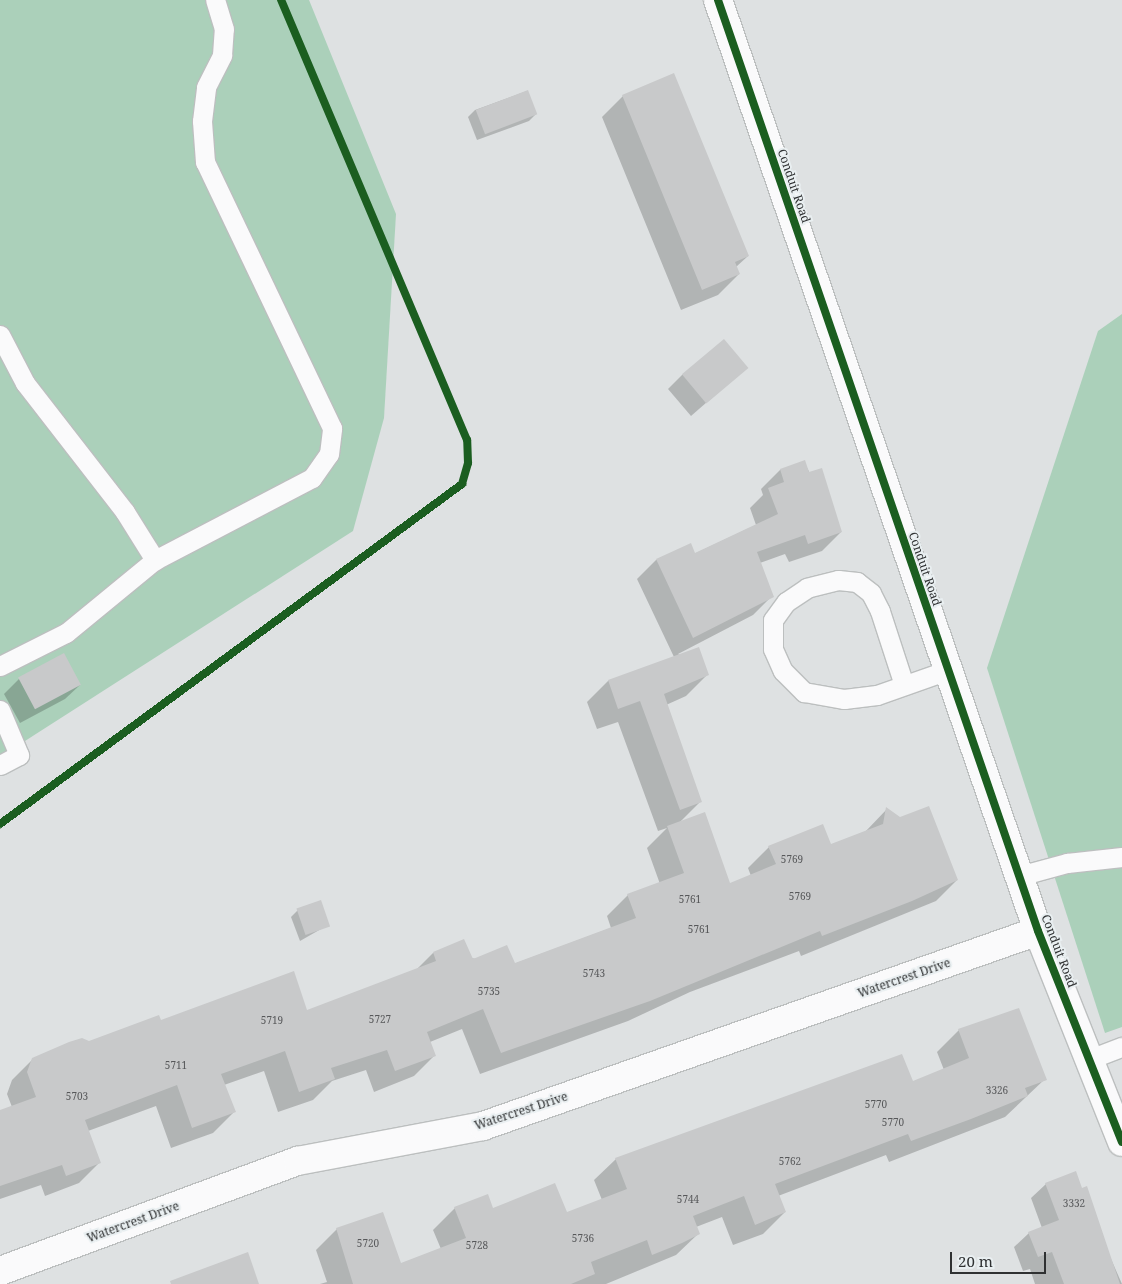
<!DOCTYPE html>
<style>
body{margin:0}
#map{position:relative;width:1122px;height:1284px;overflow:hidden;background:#dee1e2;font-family:"Noto Serif",serif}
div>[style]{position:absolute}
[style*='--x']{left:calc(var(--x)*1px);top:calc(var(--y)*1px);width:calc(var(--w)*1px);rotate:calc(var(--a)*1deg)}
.green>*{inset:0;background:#abd0ba}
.shadow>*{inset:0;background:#0003}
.building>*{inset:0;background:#c8c9ca;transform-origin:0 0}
.roads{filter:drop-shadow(1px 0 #bcbfbf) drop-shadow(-1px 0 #bcbfbf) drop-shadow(0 1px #bcbfbf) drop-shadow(0 -1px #bcbfbf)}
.lane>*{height:19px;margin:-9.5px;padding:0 9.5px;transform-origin:9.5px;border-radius:9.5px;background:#fafafb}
.street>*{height:28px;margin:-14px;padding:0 14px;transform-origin:14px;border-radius:14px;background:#fafafb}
.cycleway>*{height:8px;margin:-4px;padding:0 4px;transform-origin:4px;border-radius:4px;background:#1b5e20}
span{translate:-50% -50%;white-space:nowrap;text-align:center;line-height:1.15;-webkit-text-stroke:4px #e9eff1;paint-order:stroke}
.number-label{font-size:10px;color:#57585a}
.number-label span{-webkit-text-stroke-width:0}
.street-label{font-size:12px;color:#2f3132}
.scale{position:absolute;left:950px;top:1252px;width:96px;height:22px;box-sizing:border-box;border:2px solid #2f3132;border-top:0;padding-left:6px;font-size:15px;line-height:18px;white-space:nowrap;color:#2f3132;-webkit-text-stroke:4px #e9eff1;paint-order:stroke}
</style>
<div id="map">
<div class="green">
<div style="clip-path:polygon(0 0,309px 0,396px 214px,384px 418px,353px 531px,0 757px)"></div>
<div style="clip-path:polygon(1122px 314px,1122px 1027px,1105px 1033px,987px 668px,1098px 331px)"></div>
</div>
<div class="shadow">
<div style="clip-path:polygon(527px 91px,536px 114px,529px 121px,477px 140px,468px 117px,475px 110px)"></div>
<div style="clip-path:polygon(623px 96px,748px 256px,736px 267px,739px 274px,718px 295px,681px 310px,602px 117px)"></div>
<div style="clip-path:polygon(746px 368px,691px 416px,668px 389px,682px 375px)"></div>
<div style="clip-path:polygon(804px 462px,841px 532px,822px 551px,789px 562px,785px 554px,757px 564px,772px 596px,753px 615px,678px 654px,708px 674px,686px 696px,666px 705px,700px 802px,679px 823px,729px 885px,751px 876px,748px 868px,769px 847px,831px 846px,865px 832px,887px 809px,957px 880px,936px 901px,801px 956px,799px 951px,690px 992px,628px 1021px,480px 1074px,462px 1029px,430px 1042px,435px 1055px,414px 1076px,374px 1092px,366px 1070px,332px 1081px,313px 1100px,278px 1112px,264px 1071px,224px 1085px,234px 1112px,213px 1133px,171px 1148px,156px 1106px,88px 1131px,100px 1162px,79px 1183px,45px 1196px,41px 1185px,0 1199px,0 1111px,12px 1107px,7px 1094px,12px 1080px,33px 1059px,160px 1022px,307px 1012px,416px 970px,433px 953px,514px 964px,611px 928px,607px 916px,628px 895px,660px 884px,647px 848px,667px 828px,658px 831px,618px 722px,597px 729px,587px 702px,608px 681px,674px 657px,637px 579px,656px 560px,694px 554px,756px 525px,750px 508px,763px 495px,761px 489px,780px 470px)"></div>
<div style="clip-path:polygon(19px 679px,80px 685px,65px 699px,20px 723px,4px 694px)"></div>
<div style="clip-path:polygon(298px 910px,328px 925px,300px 941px,291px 917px)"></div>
<div style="clip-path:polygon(959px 1030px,1045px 1079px,1005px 1117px,889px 1162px,886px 1155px,778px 1196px,785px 1212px,763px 1234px,733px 1245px,722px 1217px,696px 1227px,698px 1234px,676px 1255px,606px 1284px,320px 1284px,327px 1282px,316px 1250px,337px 1229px,400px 1265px,441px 1249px,433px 1230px,455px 1208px,566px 1214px,602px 1200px,594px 1180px,616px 1159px,912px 1082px,944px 1070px,937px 1052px)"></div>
<div style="clip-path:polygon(1046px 1184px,1100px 1234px,1122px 1284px,1035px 1284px,1030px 1269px,1023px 1271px,1014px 1247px,1029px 1233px,1042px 1228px,1031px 1198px)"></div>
</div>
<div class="building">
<div style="clip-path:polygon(674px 73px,749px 256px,735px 262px,740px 274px,702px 290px,622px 95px)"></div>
<div style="left:528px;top:90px;width:26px;height:56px;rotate:69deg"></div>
<div style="left:724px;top:339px;width:38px;height:55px;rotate:50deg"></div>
<div style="clip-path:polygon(805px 460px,809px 472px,822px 468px,842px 532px,808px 544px,805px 535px,757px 552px,774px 597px,693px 638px,656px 559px,691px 543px,695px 553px,778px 514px,768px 488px,784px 482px,780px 469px)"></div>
<div style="clip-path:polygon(699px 647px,709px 675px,664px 694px,702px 802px,680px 810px,640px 701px,618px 709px,608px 680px)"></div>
<div style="left:64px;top:653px;width:36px;height:52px;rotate:62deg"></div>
<div style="clip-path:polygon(929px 806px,958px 880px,912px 901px,822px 936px,820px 931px,650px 1001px,501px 1053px,483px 1009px,427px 1032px,436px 1056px,395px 1071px,387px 1050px,331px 1068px,335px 1079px,299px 1092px,285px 1051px,221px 1074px,236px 1112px,192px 1128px,177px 1085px,85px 1120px,101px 1163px,66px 1176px,62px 1165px,0 1186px,0 1110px,36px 1097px,27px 1072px,32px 1058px,69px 1042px,82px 1038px,89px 1041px,159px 1015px,161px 1020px,294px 971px,307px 1010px,436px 961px,433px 952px,464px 939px,473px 959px,507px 945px,515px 963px,636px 918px,627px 894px,684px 873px,667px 826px,705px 812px,730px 883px,776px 864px,768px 846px,823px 824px,831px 844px,883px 824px,886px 807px,900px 817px)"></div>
<div style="left:321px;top:900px;width:28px;height:26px;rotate:71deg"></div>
<div style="clip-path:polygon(1019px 1008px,1047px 1080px,1025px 1088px,1028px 1096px,971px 1119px,911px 1141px,908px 1134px,775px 1184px,786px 1212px,755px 1225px,744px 1196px,693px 1216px,700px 1234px,682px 1243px,652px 1255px,647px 1240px,591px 1262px,595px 1274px,571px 1284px,353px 1284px,336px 1228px,383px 1212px,401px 1263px,466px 1238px,454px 1207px,488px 1194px,493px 1208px,555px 1183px,567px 1212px,627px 1189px,615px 1158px,902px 1054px,913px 1081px,969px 1058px,958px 1029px)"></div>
<div style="clip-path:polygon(1076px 1171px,1082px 1188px,1087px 1186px,1120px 1284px,1064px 1284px,1052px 1252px,1038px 1257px,1028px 1232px,1059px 1220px,1045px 1183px)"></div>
<div style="clip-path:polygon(248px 1252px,259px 1284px,171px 1284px,170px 1281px)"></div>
</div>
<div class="roads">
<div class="lane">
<div style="--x:0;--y:335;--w:54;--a:62.5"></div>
<div style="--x:25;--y:383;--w:163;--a:52.2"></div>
<div style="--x:125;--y:512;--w:57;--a:58"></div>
<div style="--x:0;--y:666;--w:74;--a:-26.6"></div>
<div style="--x:66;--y:633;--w:115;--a:-39.4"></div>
<div style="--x:155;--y:560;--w:177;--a:-27.6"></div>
<div style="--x:312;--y:478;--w:29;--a:-55"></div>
<div style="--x:329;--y:454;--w:26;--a:-83"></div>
<div style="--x:332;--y:428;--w:295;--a:-115.5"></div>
<div style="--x:205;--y:162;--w:41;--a:-94.2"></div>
<div style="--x:202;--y:121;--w:34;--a:-83"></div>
<div style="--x:206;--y:87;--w:36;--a:-63"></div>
<div style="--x:222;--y:55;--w:26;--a:-86"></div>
<div style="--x:224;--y:29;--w:30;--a:-107"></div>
<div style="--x:904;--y:685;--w:78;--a:-108"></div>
<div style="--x:880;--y:611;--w:20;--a:-117"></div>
<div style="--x:871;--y:593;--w:18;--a:-142"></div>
<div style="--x:857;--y:582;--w:19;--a:-174"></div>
<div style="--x:838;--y:580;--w:32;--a:166"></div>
<div style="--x:807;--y:588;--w:25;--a:146"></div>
<div style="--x:786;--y:602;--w:22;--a:126"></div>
<div style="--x:773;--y:620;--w:29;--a:90"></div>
<div style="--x:773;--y:649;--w:24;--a:66"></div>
<div style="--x:783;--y:671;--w:30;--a:45"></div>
<div style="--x:804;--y:692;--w:41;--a:9.9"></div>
<div style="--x:844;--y:699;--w:33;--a:-7"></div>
<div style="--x:877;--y:695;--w:75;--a:-19.4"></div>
<div style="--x:0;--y:710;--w:49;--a:67.1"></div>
<div style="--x:19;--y:755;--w:21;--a:152"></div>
<div style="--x:1019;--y:876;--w:50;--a:-15.2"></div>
<div style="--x:1067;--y:863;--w:55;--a:-6.2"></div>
<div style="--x:1090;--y:1059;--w:34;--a:-21"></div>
</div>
<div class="street">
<div style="--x:718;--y:0;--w:984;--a:71.03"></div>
<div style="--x:1038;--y:931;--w:227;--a:68.3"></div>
<div style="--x:0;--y:1271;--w:318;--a:-20.3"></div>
<div style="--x:298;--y:1161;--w:188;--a:-10.7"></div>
<div style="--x:483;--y:1126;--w:588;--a:-19.36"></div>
</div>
</div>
<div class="cycleway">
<div style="--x:718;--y:0;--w:984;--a:71.03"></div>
<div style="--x:1038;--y:931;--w:227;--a:68.3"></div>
<div style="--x:0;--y:824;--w:574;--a:-36.35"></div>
<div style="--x:462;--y:484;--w:22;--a:-74"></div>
<div style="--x:468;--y:463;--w:23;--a:-92"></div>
<div style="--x:467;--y:440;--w:478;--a:-112.9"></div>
</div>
<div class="number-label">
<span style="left:792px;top:860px">5769</span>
<span style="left:800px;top:897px">5769</span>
<span style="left:690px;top:900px">5761</span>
<span style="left:699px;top:930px">5761</span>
<span style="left:594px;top:974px">5743</span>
<span style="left:489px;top:992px">5735</span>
<span style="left:380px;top:1020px">5727</span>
<span style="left:272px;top:1021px">5719</span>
<span style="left:176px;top:1066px">5711</span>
<span style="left:997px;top:1091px">3326</span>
<span style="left:77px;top:1097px">5703</span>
<span style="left:876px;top:1105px">5770</span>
<span style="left:893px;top:1123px">5770</span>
<span style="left:790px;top:1162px">5762</span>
<span style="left:688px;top:1200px">5744</span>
<span style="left:1074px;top:1204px">3332</span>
<span style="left:583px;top:1239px">5736</span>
<span style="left:368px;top:1244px">5720</span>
<span style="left:477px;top:1246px">5728</span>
</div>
<div class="street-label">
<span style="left:794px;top:186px;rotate:71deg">Conduit Road</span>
<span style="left:925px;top:569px;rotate:71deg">Conduit Road</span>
<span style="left:1059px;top:951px;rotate:69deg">Conduit Road</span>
<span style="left:904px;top:978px;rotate:-19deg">Watercrest Drive</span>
<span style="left:521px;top:1111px;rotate:-18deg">Watercrest Drive</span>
<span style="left:133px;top:1222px;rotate:-20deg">Watercrest Drive</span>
</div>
<div class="scale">20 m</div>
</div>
